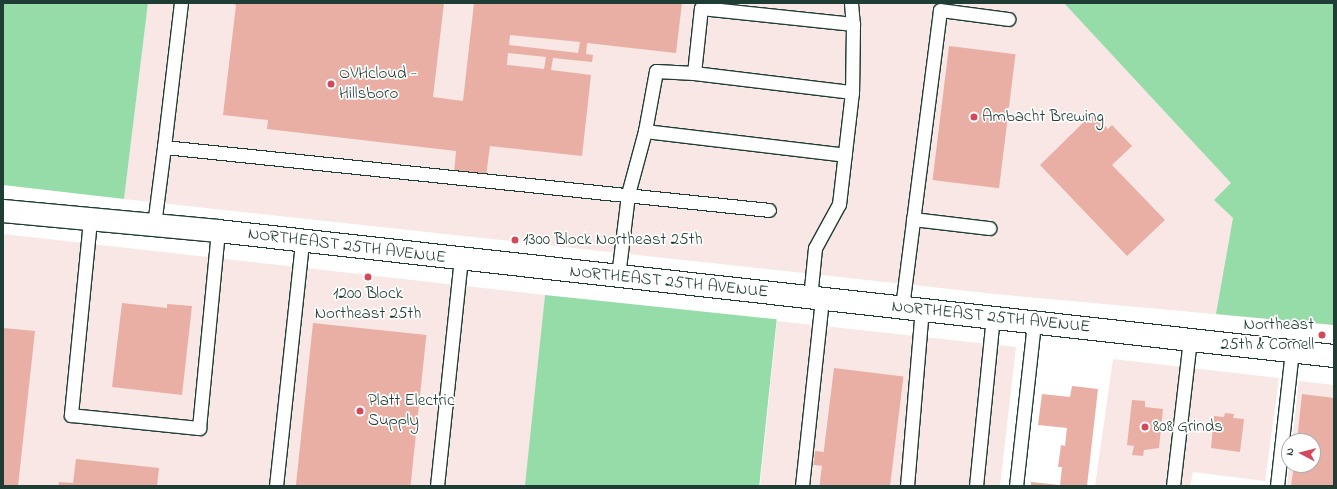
<!DOCTYPE html>
<style>
body{margin:0}
#map{position:relative;width:1337px;height:489px;overflow:hidden;background:#fff;font-family:"Indie Flower",sans-serif}
div>[style]{position:absolute}
[style*='--x']{left:calc(var(--x)*1px);top:calc(var(--y)*1px);width:calc(var(--w)*1px);rotate:calc(var(--a)*1deg)}
.built>*{inset:0;background:#f8e7e4}
.green>*{inset:0;background:#95dca9;transform-origin:0 0}
.building>*{inset:0;background:#e9afa5;transform-origin:0 0}
.roads{filter:drop-shadow(1px 0 #1f3d34) drop-shadow(-1px 0 #1f3d34) drop-shadow(0 1px #1f3d34) drop-shadow(0 -1px #1f3d34)}
.lane>*{height:13px;margin:-6.5px;padding:0 6.5px;transform-origin:6.5px;border-radius:6.5px;background:#fff}
.secondary>*{height:22px;margin:-11px;padding:0 11px;transform-origin:11px;border-radius:11px;background:#fff}
.dots>*{width:11px;height:11px;translate:-50% -50%;box-sizing:border-box;border:2px solid #fff;border-radius:50%}
span{translate:-50% -50%;white-space:nowrap;text-align:center;line-height:1.15;-webkit-text-stroke:3.5px #fff;paint-order:stroke}
.poi-label{font-size:17px;color:#1f3d34}
.left{translate:0 -50%;text-align:left}
.right{translate:-100% -50%;text-align:right}
.street-label{font-size:17px;color:#1f3d34}
.frame{position:absolute;inset:0;border:4px solid #1f3d34;pointer-events:none}
.north{position:absolute;left:1281px;top:433px;width:40px;height:40px;box-sizing:border-box;background:#fff;border:1px solid #a5b1ae;border-radius:50%;rotate:277deg;font-size:11px;font-weight:700;line-height:16px;text-align:center;color:#1f3d34}
.north::after{content:'';display:block;margin:auto;width:14px;height:18px;background:#d1495b;clip-path:polygon(50% 0,100% 100%,50% 72%,0 100%)}
</style>
<div id="map">
<div class="built">
<div style="clip-path:polygon(148px 3px,1334px 3px,1334px 325px,995px 294px,124px 199px)"></div>
<div style="clip-path:polygon(3px 234px,545px 295px,526px 486px,3px 486px)"></div>
<div style="clip-path:polygon(777px 321px,1016px 347px,1000px 486px,760px 486px)"></div>
<div style="clip-path:polygon(1113px 359px,1279px 378px,1265px 481px,1193px 472px,1190px 486px,1095px 486px)"></div>
<div style="clip-path:polygon(1299px 381px,1334px 385px,1334px 486px,1287px 486px,1289px 465px,1313px 465px,1313px 441px,1292px 441px)"></div>
</div>
<div class="green">
<div style="clip-path:polygon(3px 3px,148px 3px,124px 199px,3px 185px)"></div>
<div style="clip-path:polygon(1064px 3px,1334px 3px,1334px 325px,1216px 314px,1233px 218px,1214px 200px,1231px 183px)"></div>
<div style="left:545px;top:295px;width:233px;height:192px;rotate:6deg"></div>
</div>
<div class="building">
<div style="clip-path:polygon(evenodd,232px 3px,444px 3px,433px 97px,463px 101px,474px 3px,682px 3px,676px 53px,587px 43px,586px 54px,593px 55px,592px 62px,553px 58px,551px 70px,591px 75px,582px 156px,490px 146px,486px 176px,454px 173px,456px 151px,267px 129px,268px 120px,223px 115px,236px 5px,232px 3px,510px 35px,580px 42px,578px 53px,509px 45px,510px 35px,232px 3px,508px 53px,546px 57px,544px 69px,507px 65px,508px 53px)"></div>
<div style="left:949px;top:46px;width:67px;height:135px;rotate:7deg"></div>
<div style="clip-path:polygon(1093px 113px,1108px 129px,1112px 125px,1132px 146px,1112px 165px,1165px 220px,1127px 256px,1040px 165px)"></div>
<div style="clip-path:polygon(122px 303px,167px 308px,167px 304px,192px 306px,182px 395px,112px 387px)"></div>
<div style="left:313px;top:323px;width:114px;height:164px;rotate:6deg"></div>
<div style="clip-path:polygon(3px 328px,35px 331px,18px 486px,3px 486px)"></div>
<div style="left:834px;top:368px;width:70px;height:119px;rotate:7deg"></div>
<div style="clip-path:polygon(1072px 386px,1098px 389px,1087px 486px,1031px 486px,1031px 482px,1060px 485px,1062px 467px,1058px 467px,1061px 445px,1065px 446px,1067px 428px,1038px 425px,1042px 394px,1070px 397px)"></div>
<div style="clip-path:polygon(1302px 394px,1334px 398px,1334px 486px,1291px 486px,1294px 465px,1313px 465px,1313px 441px,1297px 441px)"></div>
<div style="clip-path:polygon(1132px 400px,1145px 401px,1145px 407px,1163px 409px,1159px 448px,1144px 450px,1143px 456px,1132px 455px,1134px 446px,1127px 445px)"></div>
<div style="clip-path:polygon(1225px 413px,1234px 414px,1233px 418px,1244px 419px,1240px 452px,1211px 448px,1214px 416px,1224px 417px)"></div>
<div style="left:815px;top:451px;width:9px;height:14px;rotate:6deg"></div>
<div style="clip-path:polygon(76px 459px,159px 468px,157px 486px,58px 486px,59px 482px,73px 483px)"></div>
</div>
<div class="roads">
<div class="lane">
<div style="--x:851;--y:3;--w:21;--a:85"></div>
<div style="--x:694;--y:73;--w:65;--a:-83.9"></div>
<div style="--x:701;--y:8;--w:153;--a:6"></div>
<div style="--x:853;--y:24;--w:68;--a:90.8"></div>
<div style="--x:645;--y:131;--w:201;--a:6.8"></div>
<div style="--x:164;--y:147;--w:145;--a:-83.3"></div>
<div style="--x:913;--y:219;--w:77;--a:6.8"></div>
<div style="--x:90;--y:220;--w:196;--a:95.6"></div>
<div style="--x:71;--y:415;--w:129;--a:5.8"></div>
<div style="--x:199;--y:428;--w:198;--a:-84.5"></div>
<div style="--x:154;--y:225;--w:79;--a:-82.7"></div>
<div style="--x:164;--y:147;--w:608;--a:5.94"></div>
<div style="--x:618;--y:276;--w:83;--a:-83"></div>
<div style="--x:628;--y:194;--w:65;--a:-74.9"></div>
<div style="--x:645;--y:131;--w:61;--a:-79.6"></div>
<div style="--x:656;--y:71;--w:38;--a:3"></div>
<div style="--x:694;--y:73;--w:159;--a:6.9"></div>
<div style="--x:852;--y:92;--w:113;--a:96.6"></div>
<div style="--x:839;--y:204;--w:50;--a:118.6"></div>
<div style="--x:815;--y:248;--w:50;--a:95.7"></div>
<div style="--x:902;--y:307;--w:299;--a:-82.7"></div>
<div style="--x:940;--y:10;--w:69;--a:7.5"></div>
<div style="--x:276;--y:486;--w:246;--a:-83.9"></div>
<div style="--x:437;--y:486;--w:228;--a:-84"></div>
<div style="--x:802;--y:486;--w:188;--a:-83.9"></div>
<div style="--x:907;--y:486;--w:178;--a:-85.2"></div>
<div style="--x:976;--y:486;--w:170;--a:-84.3"></div>
<div style="--x:1016;--y:486;--w:165;--a:-83.7"></div>
<div style="--x:1173;--y:486;--w:148;--a:-83.4"></div>
<div style="--x:1277;--y:486;--w:136;--a:-83.7"></div>
</div>
<div class="secondary">
<div style="--x:3;--y:211;--w:216;--a:5.3"></div>
<div style="--x:218;--y:231;--w:1123;--a:6.39"></div>
</div>
</div>
<div class="dots">
<div style="left:331px;top:84px;background:#d1495b"></div>
<div style="left:974px;top:117px;background:#d1495b"></div>
<div style="left:515px;top:240px;background:#d1495b"></div>
<div style="left:368px;top:277px;background:#d1495b"></div>
<div style="left:1322px;top:335px;background:#d1495b"></div>
<div style="left:360px;top:411px;background:#d1495b"></div>
<div style="left:1145px;top:427px;background:#d1495b"></div>
</div>
<div class="poi-label">
<span class="left" style="left:339px;top:84px">OVHcloud -<br>Hillsboro</span>
<span class="left" style="left:982px;top:117px">Ambacht Brewing</span>
<span class="left" style="left:523px;top:240px">1300 Block Northeast 25th</span>
<span style="left:368px;top:304px">1200 Block<br>Northeast 25th</span>
<span class="right" style="left:1314px;top:335px">Northeast<br>25th &amp; Cornell</span>
<span class="left" style="left:368px;top:411px">Platt Electric<br>Supply</span>
<span class="left" style="left:1153px;top:427px">808 Grinds</span>
</div>
<div class="street-label">
<span style="left:347px;top:246px;rotate:7deg">NORTHEAST 25TH AVENUE</span>
<span style="left:669px;top:282px;rotate:6deg">NORTHEAST 25TH AVENUE</span>
<span style="left:991px;top:317px;rotate:6deg">NORTHEAST 25TH AVENUE</span>
</div>
<div class="frame"></div>
<div class="north">N</div>
</div>
